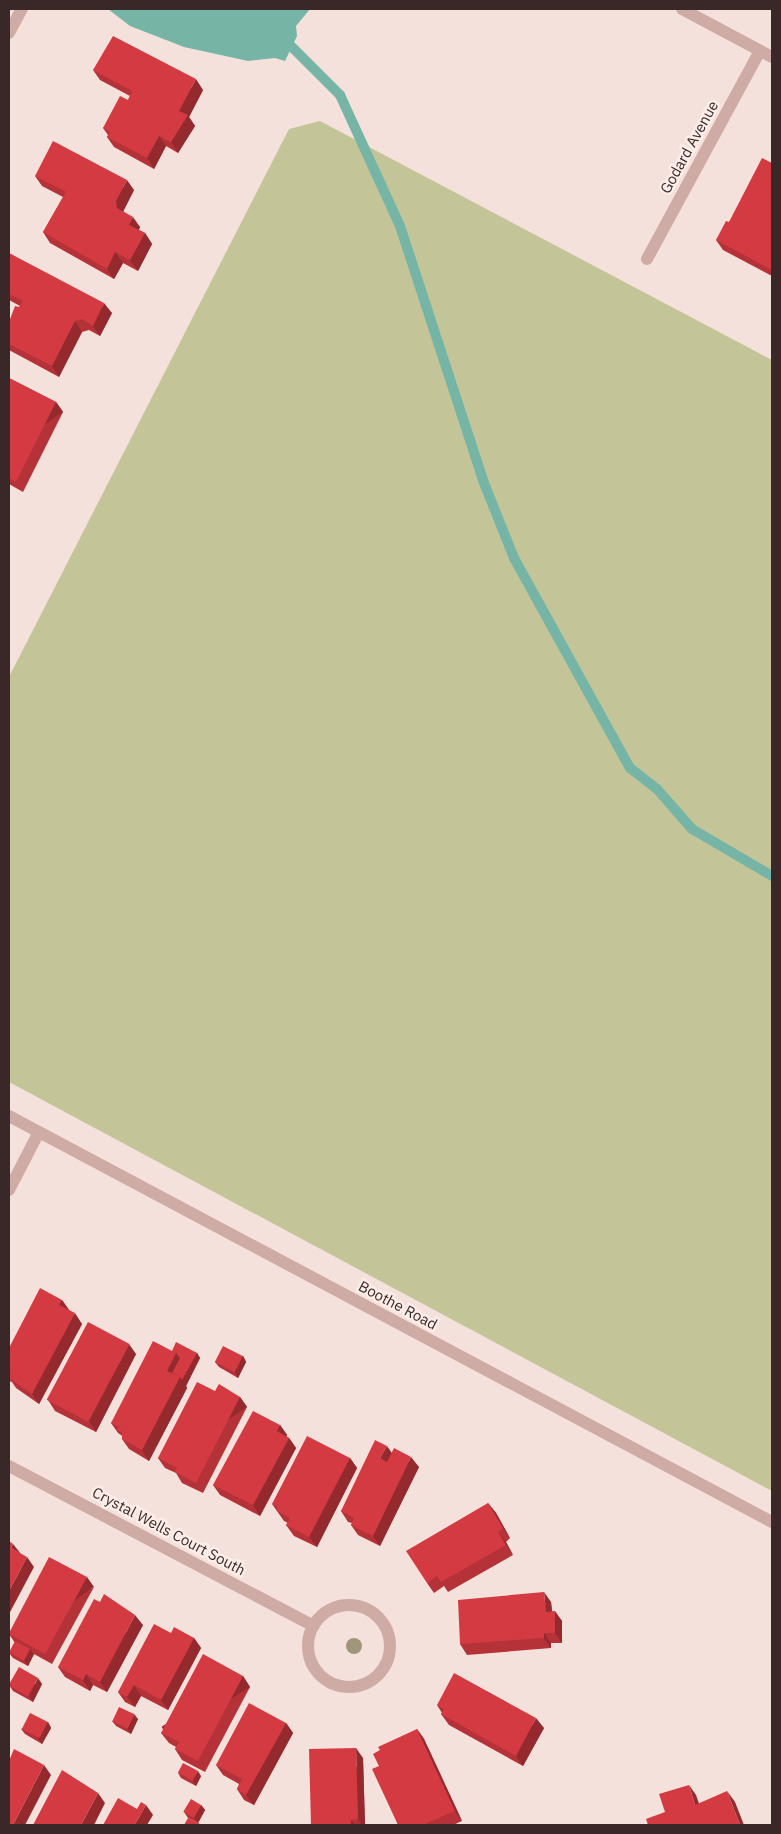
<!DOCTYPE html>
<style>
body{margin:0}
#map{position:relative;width:781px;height:1834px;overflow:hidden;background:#f5e1db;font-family:"IBM Plex Sans",sans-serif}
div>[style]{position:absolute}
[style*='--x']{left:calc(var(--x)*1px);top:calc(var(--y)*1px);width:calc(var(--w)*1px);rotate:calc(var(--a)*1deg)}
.green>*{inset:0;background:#c3c599}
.water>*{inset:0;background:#76b5a5}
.stream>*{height:10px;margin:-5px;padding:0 5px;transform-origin:5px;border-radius:5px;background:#76b5a5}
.street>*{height:12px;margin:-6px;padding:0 6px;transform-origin:6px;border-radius:6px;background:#ceaca5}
.street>.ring{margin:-6px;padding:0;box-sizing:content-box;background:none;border:12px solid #ceaca5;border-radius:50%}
.trees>*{width:16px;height:16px;margin:-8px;border-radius:50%;background:#9e9779}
.wall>*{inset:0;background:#b53239}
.shaded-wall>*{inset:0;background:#94292e;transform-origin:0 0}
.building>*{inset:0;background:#d33a42;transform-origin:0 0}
span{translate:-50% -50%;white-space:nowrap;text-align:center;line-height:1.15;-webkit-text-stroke:5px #fcede8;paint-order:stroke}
.street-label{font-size:15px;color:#392827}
.frame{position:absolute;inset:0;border:10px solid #392827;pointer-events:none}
</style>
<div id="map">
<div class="green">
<div style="clip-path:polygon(320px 121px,772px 360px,772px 1491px,9px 1082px,9px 677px,289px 129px)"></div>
</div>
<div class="water">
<div style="clip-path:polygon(108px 9px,310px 9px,296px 26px,297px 36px,285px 61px,275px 58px,248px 61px,184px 47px,130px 26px)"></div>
</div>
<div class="stream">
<div style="--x:283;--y:38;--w:81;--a:45"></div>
<div style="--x:340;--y:95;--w:144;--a:65.4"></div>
<div style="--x:400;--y:226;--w:270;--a:71.9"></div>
<div style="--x:484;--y:483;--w:81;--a:68.2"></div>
<div style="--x:514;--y:558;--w:240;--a:61.1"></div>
<div style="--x:630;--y:768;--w:34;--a:38"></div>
<div style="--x:657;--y:789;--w:53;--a:48.8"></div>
<div style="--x:692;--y:829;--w:93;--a:30.4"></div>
</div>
<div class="street">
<div style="--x:682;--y:9;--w:102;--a:28.1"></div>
<div style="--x:9;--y:33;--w:27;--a:-62"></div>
<div style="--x:647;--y:259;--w:237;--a:-61.5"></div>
<div style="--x:9;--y:1116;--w:864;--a:28.02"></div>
<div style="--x:9;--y:1190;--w:65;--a:-62.7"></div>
<div style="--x:9;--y:1466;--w:344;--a:27.7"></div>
<div class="ring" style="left:308px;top:1605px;width:70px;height:70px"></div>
</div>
<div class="trees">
<div style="left:354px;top:1646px"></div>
</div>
<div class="wall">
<div style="clip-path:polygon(93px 70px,203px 90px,189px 117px,195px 126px,178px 153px,166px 146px,154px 169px,114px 147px,107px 137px,108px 135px,103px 128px,128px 100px,130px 96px,100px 80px)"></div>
<div style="clip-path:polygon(772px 163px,772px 276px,723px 250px,716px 240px)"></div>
<div style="clip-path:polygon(35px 176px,134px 190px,123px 211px,140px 227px,139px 230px,145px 233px,152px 244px,138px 271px,123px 263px,114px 279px,50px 243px,43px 232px,63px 197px,42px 186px)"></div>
<div style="clip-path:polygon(9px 253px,112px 313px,100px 336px,89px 330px,82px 332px,59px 377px,9px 350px,9px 344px,20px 306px,9px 300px)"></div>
<div style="clip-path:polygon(9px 378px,56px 402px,63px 412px,23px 492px,9px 484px)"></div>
<div style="clip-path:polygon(62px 1300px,69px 1310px,82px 1324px,39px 1404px,16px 1388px,12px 1382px,9px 1381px,9px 1348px)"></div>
<div style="clip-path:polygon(172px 1351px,197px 1353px,200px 1358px,186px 1386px,187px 1388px,149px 1461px,129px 1449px,122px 1439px,122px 1436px,121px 1435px,118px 1433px,111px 1423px)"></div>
<div style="clip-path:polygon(136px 1354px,96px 1432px,55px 1411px,48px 1400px)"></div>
<div style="clip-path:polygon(243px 1356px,246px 1362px,238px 1378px,219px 1367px,215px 1362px)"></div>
<div style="clip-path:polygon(215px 1391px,240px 1397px,247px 1407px,203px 1493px,182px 1483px,176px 1473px,165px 1468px,158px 1458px)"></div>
<div style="clip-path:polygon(280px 1425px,287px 1435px,286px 1436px,289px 1438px,296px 1448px,260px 1516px,220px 1495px,213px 1485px)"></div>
<div style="clip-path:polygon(391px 1453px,419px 1467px,380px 1546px,358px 1535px,351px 1525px,352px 1523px,348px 1522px,341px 1511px)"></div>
<div style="clip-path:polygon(350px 1458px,357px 1468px,317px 1547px,294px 1536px,286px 1525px,288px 1523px,284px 1521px,272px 1504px)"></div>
<div style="clip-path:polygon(488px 1503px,496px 1513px,510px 1538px,506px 1542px,513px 1555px,448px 1592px,444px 1586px,434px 1593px,427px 1583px)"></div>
<div style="clip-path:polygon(94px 1587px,52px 1664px,34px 1654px,28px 1666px,13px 1658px,9px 1653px,15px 1643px,9px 1634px,9px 1633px)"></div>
<div style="clip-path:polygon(551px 1602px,552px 1611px,562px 1621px,562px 1643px,551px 1643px,551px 1648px,467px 1655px,460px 1644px)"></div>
<div style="clip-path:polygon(143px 1625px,107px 1692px,93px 1685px,90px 1691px,65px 1677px,58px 1667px)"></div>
<div style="clip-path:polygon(171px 1633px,194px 1638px,201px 1648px,168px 1710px,141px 1696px,135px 1707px,125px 1702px,118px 1692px)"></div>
<div style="clip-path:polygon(243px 1676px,250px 1687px,205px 1772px,182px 1760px,175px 1749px,176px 1747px,169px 1743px,161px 1733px)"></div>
<div style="clip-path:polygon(42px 1684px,33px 1702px,13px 1691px,9px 1685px)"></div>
<div style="clip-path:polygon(437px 1705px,544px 1728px,523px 1766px,449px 1725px,441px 1714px,442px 1713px)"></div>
<div style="clip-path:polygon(138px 1719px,131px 1734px,116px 1726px,112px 1721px)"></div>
<div style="clip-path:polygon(48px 1722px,51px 1728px,42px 1744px,25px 1734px,21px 1729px)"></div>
<div style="clip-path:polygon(286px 1723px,293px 1733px,254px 1805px,244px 1800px,237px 1789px,239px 1784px,223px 1775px,216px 1765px)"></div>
<div style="clip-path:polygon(417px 1729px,424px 1739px,462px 1821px,453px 1825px,398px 1825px,379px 1766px)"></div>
<div style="clip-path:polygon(363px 1758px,365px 1825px,311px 1825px)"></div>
<div style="clip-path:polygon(178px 1773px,201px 1776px,196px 1786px,181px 1778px)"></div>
<div style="clip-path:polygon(201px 1805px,205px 1810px,198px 1823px,188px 1818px,184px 1812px)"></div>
</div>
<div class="shaded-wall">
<div style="clip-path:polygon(196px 79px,203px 90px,189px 117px,195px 126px,178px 153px,171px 142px,179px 111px)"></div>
<div style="clip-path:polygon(159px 136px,166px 146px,154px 169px,147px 158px)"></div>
<div style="clip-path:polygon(127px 180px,134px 190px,123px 212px,117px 208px,116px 201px)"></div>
<div style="clip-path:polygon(133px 217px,140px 227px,136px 235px,129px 225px)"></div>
<div style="clip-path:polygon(145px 233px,152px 244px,138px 271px,130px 260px)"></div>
<div style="clip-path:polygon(115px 252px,123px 263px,114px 279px,107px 269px)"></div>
<div style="clip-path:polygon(104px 303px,112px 313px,100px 336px,93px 326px)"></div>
<div style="clip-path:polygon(75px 321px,82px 332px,59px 377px,52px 366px)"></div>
<div style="left:56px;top:402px;width:12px;height:89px;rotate:55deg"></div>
<div style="clip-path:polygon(62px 1300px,69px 1310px,59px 1305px)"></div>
<div style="clip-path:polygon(75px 1313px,82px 1324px,39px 1404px,32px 1394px)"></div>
<div style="clip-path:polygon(129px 1344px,136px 1354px,96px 1432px,89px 1421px)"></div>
<div style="clip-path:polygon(176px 1353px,184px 1364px,176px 1379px,167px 1371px)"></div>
<div style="clip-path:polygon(197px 1353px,200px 1358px,186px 1386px,187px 1388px,149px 1461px,142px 1450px,180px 1377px)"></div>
<div style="clip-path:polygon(243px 1356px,246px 1362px,238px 1378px,235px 1372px)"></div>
<div style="left:240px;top:1397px;width:12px;height:97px;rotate:55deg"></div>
<div style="clip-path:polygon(280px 1425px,287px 1435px,284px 1441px,277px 1431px)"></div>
<div style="clip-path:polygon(289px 1438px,296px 1448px,260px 1516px,253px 1505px)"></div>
<div style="clip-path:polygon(387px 1446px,394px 1456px,388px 1469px,380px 1458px)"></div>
<div style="clip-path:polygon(411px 1457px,419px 1467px,380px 1546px,373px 1536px)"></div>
<div style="clip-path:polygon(350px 1458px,357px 1468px,317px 1547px,309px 1537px)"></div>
<div style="clip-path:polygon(488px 1503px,496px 1513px,510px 1538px,503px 1528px)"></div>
<div style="clip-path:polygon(498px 1532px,506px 1542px,513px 1555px,506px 1545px)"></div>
<div style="clip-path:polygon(13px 1544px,21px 1554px,11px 1548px)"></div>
<div style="clip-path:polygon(27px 1557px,34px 1567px,9px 1614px,9px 1591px)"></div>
<div style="left:87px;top:1577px;width:12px;height:88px;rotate:55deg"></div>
<div style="clip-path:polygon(544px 1592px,551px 1602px,553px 1622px,546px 1612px)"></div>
<div style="clip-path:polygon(555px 1611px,562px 1621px,562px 1643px,555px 1633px)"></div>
<div style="clip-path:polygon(135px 1615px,143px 1625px,107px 1692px,100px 1682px)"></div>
<div style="clip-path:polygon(544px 1633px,551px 1643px,551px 1648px,544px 1638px)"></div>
<div style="clip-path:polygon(194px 1638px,201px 1648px,168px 1710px,161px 1700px)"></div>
<div style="clip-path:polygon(30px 1649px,34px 1654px,28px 1666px,24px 1661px)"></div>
<div style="clip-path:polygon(86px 1674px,93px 1685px,90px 1691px,83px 1680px)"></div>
<div style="left:243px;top:1676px;width:13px;height:96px;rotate:58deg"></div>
<div style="clip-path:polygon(38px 1678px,42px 1684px,33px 1702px,29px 1696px)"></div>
<div style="clip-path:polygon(134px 1685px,141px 1696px,135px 1707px,127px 1697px)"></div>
<div style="clip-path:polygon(134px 1714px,138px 1719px,131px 1734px,127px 1729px)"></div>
<div style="clip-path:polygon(536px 1718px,544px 1728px,523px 1766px,516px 1756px)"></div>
<div style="clip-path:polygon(48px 1722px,51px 1728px,42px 1744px,38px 1738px)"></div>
<div style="clip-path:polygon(286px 1723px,293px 1733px,254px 1805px,246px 1795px)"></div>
<div style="clip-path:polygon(417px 1729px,424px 1739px,462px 1821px,455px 1811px)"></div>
<div style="clip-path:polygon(356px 1748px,363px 1758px,365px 1825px,362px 1825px,358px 1819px)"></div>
<div style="clip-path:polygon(44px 1765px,51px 1775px,25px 1825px,13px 1825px)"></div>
<div style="clip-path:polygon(198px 1771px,201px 1776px,196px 1786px,192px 1780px)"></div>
<div style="clip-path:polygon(689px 1785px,696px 1795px,703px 1815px,695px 1805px)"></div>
<div style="clip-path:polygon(727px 1791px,735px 1802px,744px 1825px,740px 1825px)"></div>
<div style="clip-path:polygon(98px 1793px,105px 1803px,94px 1825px,81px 1825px)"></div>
<div style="clip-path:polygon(146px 1805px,153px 1815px,147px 1825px,136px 1825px,135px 1824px)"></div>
<div style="clip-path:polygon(201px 1805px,205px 1810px,198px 1823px,194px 1818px)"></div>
<div style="clip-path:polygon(351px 1820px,355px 1825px,351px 1825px)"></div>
</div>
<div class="building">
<div style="clip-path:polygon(113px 36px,196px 79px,179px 111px,188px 115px,171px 142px,159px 136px,147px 158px,107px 137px,110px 132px,103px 128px,120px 96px,128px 100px,132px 91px,93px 70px)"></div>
<div style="clip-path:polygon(53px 141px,127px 180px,116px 201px,117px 208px,133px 217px,129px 225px,145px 233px,130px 260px,115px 252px,107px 269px,43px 232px,66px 192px,35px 176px)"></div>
<div style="clip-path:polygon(762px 158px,772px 163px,772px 270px,716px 240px,726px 221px,729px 222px)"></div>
<div style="clip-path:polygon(9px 253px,104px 303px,93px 326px,82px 319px,75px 321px,52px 366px,9px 344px,9px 322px,15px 306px,19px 307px,23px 301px,9px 294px)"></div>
<div style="clip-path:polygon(9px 378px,56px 402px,16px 482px,9px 478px)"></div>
<div style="clip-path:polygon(40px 1288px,62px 1300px,59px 1305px,75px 1313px,32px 1394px,9px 1378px,11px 1375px,9px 1374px,9px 1348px)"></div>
<div style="left:88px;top:1322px;width:47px;height:88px;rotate:28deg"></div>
<div style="clip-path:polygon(153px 1341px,176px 1353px,167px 1371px,180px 1377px,142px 1450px,122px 1439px,122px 1432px,117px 1430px,119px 1427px,111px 1423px)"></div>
<div style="clip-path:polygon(176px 1342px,197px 1353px,182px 1380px,180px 1377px,172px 1373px,180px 1358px,176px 1353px,172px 1351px)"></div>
<div style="left:223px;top:1346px;width:22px;height:18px;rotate:27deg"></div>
<div style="clip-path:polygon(197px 1382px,215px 1391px,219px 1384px,240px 1397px,196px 1483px,175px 1472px,177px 1468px,158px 1458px)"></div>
<div style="clip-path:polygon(253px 1411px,280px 1425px,277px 1431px,289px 1438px,253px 1505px,213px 1485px)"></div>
<div style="clip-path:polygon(307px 1436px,350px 1458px,309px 1537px,286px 1525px,290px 1518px,276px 1510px,278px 1507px,272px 1504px)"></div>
<div style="clip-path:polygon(375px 1440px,387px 1446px,380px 1458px,387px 1462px,394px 1448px,411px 1457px,373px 1536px,351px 1525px,354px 1518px,341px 1511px)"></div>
<div style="clip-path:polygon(488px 1503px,503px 1528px,498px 1532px,506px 1545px,441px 1582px,437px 1576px,427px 1583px,406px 1551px)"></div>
<div style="clip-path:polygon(9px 1541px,13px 1544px,11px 1548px,27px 1557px,9px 1591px)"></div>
<div style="clip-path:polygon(49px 1557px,87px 1577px,45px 1654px,9px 1634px,9px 1633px)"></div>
<div style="clip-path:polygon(544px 1592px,546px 1612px,555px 1611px,555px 1633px,544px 1633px,544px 1638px,460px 1644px,458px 1600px)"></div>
<div style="clip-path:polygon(104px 1594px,135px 1615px,100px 1682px,86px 1674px,83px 1680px,58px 1667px,94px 1599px,100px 1602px)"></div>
<div style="clip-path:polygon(154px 1624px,171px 1633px,174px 1627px,194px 1638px,161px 1700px,134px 1685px,127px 1697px,118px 1692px)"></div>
<div style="left:15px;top:1641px;width:17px;height:13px;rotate:28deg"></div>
<div style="clip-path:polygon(203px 1654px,243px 1676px,198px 1761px,175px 1749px,179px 1742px,161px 1733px)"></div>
<div style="left:19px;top:1667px;width:22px;height:21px;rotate:30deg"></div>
<div style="clip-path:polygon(454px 1673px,536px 1718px,516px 1756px,441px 1714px,444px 1709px,437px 1705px)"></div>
<div style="clip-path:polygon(249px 1703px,286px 1723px,246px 1795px,237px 1789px,242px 1779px,216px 1765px)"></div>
<div style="left:119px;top:1707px;width:17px;height:16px;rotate:25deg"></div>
<div style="left:30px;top:1713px;width:20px;height:18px;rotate:27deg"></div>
<div style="clip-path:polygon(417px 1729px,455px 1811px,423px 1825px,398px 1825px,372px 1769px,379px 1766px,373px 1754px,380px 1750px,378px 1747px)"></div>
<div style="clip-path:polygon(356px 1748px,358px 1819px,351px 1820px,351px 1825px,311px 1825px,309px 1749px)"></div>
<div style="clip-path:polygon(14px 1749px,44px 1765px,13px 1825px,9px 1825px,9px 1761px)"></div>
<div style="left:183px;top:1763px;width:17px;height:11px;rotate:28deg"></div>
<div style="clip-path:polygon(62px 1770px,98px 1793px,81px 1825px,33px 1825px)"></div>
<div style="clip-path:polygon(689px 1785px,695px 1805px,727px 1791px,740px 1825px,648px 1825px,646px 1819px,665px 1812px,659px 1794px)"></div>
<div style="clip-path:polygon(118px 1798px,137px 1809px,141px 1802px,146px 1805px,135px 1824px,138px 1825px,103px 1825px)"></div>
<div style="left:191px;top:1799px;width:12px;height:15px;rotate:31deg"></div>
<div style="clip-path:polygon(188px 1818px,202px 1825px,184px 1825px)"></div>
</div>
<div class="street-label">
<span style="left:689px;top:147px;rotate:-61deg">Godard Avenue</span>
<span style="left:398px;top:1305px;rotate:28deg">Boothe Road</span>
<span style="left:169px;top:1531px;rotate:28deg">Crystal Wells Court South</span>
</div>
<div class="frame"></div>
</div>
